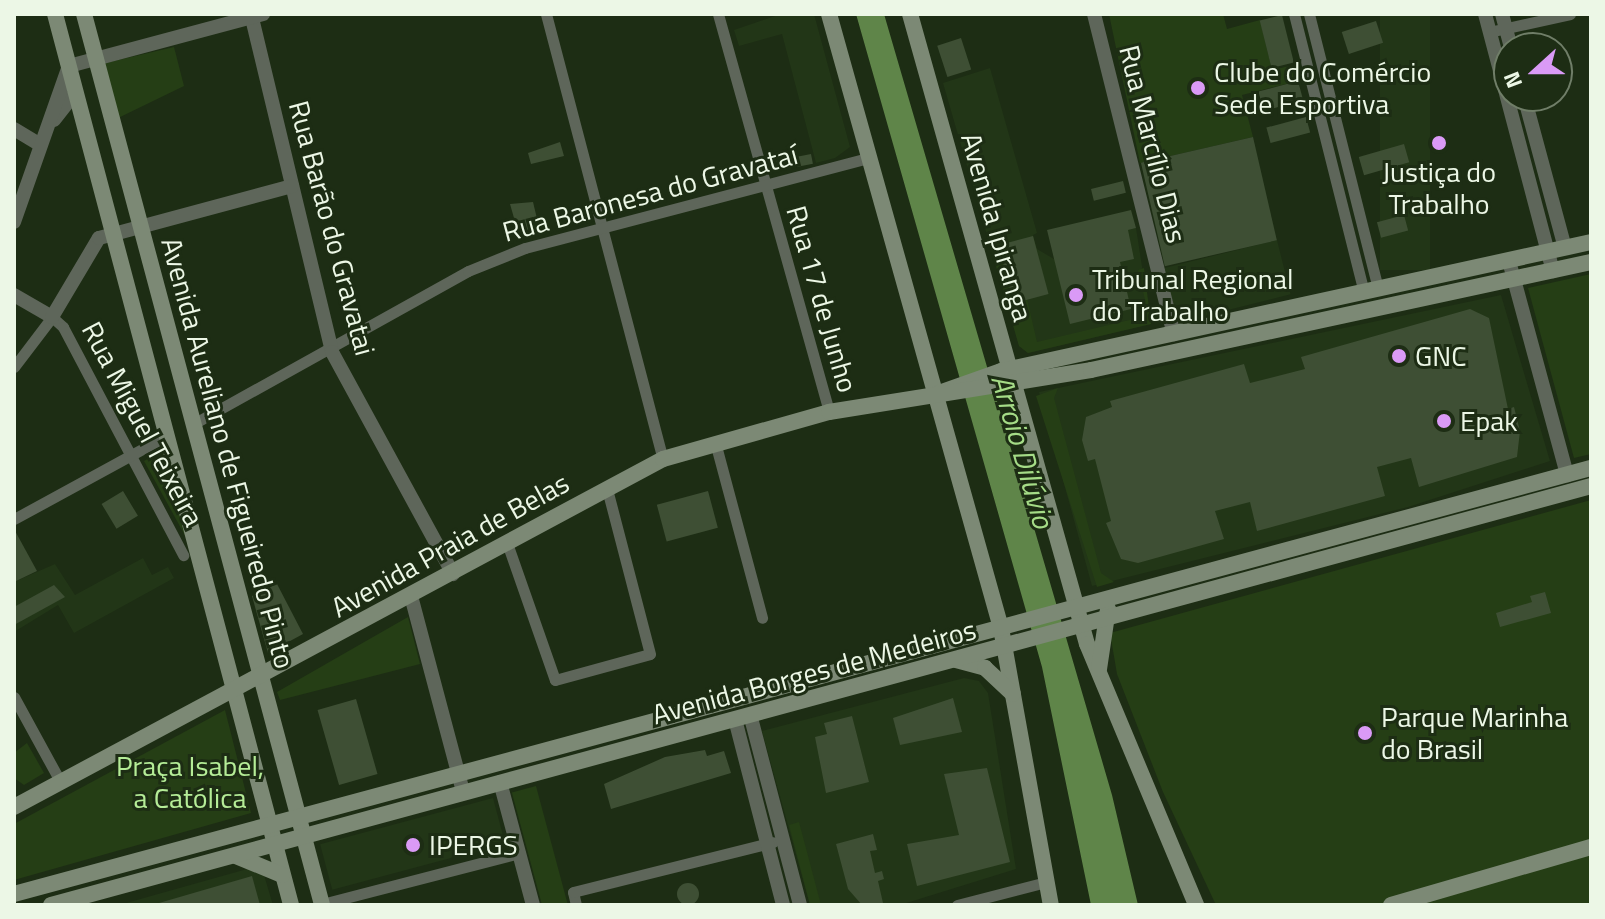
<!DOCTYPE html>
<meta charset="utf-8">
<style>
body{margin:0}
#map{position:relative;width:1605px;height:919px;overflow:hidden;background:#1d2d14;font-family:"Titillium Web",sans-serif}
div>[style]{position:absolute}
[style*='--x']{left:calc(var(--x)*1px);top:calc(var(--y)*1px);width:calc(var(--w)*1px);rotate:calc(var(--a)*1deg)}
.built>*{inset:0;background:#223617;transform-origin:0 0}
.green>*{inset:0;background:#253e15;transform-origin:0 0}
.water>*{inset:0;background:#5f8549}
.building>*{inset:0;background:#3e4f34;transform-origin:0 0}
.round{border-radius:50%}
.minor>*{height:11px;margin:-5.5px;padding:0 5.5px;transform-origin:5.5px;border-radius:5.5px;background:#5e665a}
.tertiary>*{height:14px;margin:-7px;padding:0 7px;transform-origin:7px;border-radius:7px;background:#5e665a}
.secondary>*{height:16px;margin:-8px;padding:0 8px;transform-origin:8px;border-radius:8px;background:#7c8975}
.dots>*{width:22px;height:22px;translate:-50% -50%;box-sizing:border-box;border:4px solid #1d2d14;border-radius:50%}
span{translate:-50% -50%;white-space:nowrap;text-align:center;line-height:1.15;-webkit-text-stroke:6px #1d2d14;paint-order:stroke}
.poi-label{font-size:28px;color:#ecf7e6}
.left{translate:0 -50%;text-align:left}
.street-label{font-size:28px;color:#ecf7e6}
.park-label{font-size:28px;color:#b5ed97}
.water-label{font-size:30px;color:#a5dc87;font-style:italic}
.frame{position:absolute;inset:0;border:16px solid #ecf7e6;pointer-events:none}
.north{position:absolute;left:1493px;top:32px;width:80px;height:80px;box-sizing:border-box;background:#1d2d14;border:2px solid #707e68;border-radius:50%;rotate:249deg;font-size:22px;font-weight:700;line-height:32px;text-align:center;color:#ecf7e6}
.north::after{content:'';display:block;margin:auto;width:28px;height:36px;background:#da9af6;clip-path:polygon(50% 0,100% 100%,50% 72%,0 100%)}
</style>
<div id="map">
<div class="built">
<div style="clip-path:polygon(781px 14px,814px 14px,850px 147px,835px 158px,816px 163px,782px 34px,739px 46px,734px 30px)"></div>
<div style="left:1380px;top:14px;width:50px;height:256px"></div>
<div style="clip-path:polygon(990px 68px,1037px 233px,1033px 235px,1037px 249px,1054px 259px,1052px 248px,1136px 228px,1151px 324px,1028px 353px,1019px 346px,943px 83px)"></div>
<div style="left:1277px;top:240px;width:56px;height:116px;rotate:76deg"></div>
<div style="clip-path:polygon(1501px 295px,1550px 461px,1408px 507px,1092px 586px,1039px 392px)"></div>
<div style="clip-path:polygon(143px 558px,152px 575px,168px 567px,174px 578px,74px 633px,58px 605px,14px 632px,16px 581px,55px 564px,75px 595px)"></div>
<div style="clip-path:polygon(964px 678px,979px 681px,988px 693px,1016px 869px,900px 905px,810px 905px,762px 731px)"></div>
<div style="left:493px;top:798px;width:47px;height:179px;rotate:75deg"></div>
<div style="clip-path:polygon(261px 865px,273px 905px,119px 905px)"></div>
</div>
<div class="green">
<div style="clip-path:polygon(1109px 14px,1223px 14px,1227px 29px,1260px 20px,1272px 70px,1294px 65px,1298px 81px,1242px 95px,1253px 137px,1140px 163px)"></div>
<div style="clip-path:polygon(174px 47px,184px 86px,116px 119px,101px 64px)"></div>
<div style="clip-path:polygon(998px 246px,1016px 302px,1027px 299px,1037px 342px,1138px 318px,1146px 304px,1138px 270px,1144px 268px,1151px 324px,1028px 353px,1019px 346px,991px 248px)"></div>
<div style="clip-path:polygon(1591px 274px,1591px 454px,1574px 458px,1528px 288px)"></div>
<div style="clip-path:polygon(1058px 388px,1054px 398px,1101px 573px,1114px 582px,1097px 587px,1036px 396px)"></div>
<div style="clip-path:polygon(162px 451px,188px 541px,144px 461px)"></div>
<div style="clip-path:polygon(1591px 500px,1591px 905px,1216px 905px,1163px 792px,1117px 674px,1110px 633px)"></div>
<div style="clip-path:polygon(408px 617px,420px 664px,280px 700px,277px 692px)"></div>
<div style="clip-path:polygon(225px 710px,251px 813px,14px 880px,14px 824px)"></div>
<div style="clip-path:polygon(27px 743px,44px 773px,24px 785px,14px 778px,14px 753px)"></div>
<div style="left:536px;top:786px;width:123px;height:25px;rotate:75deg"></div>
<div style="clip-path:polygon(799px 822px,811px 867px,821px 905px,810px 905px,789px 825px)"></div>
</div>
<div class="water">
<div style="clip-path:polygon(856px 14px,884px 14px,1112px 795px,1138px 905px,1091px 905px,1042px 667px)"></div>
</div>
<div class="building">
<div style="left:1282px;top:15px;width:49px;height:23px;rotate:76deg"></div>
<div style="left:1376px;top:21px;width:23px;height:36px;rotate:72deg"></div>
<div style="left:961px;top:38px;width:33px;height:25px;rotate:72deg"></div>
<div style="left:1298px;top:81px;width:20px;height:41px;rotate:75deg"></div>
<div style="left:1306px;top:117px;width:16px;height:41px;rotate:75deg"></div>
<div style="left:1253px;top:137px;width:106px;height:115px;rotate:77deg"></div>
<div style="clip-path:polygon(560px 142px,564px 156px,531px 164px,528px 153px)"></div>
<div style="left:1404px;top:144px;width:19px;height:47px;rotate:74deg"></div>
<div style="left:811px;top:154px;width:10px;height:35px;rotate:79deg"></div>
<div style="left:1123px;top:181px;width:12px;height:33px;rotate:76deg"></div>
<div style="clip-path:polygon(533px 202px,539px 227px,518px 232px,510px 204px)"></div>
<div style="clip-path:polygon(1131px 210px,1136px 228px,1128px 230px,1134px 259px,1120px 262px,1131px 309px,1070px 324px,1047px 230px)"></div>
<div style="left:1404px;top:215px;width:16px;height:28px;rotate:75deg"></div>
<div style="left:1033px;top:236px;width:60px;height:36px;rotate:75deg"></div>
<div style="clip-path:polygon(1470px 309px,1489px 318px,1508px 409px,1514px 407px,1520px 431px,1517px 457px,1419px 487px,1411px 458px,1377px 467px,1385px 496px,1257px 531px,1250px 502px,1215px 511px,1224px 539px,1138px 563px,1121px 559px,1106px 523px,1111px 521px,1095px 459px,1088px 461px,1082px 440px,1086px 417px,1112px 407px,1110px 401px,1244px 364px,1250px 383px,1305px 369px,1301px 357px)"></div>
<div style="left:123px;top:491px;width:29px;height:25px;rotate:59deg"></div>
<div style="left:708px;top:491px;width:38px;height:53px;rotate:75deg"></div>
<div style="clip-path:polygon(14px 529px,37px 571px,14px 582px)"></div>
<div style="clip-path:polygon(277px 584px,303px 634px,268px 653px,252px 596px)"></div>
<div style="clip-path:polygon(54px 585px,65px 597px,14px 625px,14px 607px)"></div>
<div style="clip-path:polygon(1545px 592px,1551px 613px,1500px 627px,1496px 613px,1532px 602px,1530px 596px)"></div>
<div style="clip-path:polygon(953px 698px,962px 732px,900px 745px,893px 718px)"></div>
<div style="left:356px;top:699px;width:78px;height:40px;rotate:74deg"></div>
<div style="clip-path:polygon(852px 716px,869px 782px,826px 793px,815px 737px,827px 734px,824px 723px)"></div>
<div style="clip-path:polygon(705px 750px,707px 756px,724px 751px,731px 773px,611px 809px,604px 784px,665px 757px)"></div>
<div style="clip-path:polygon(987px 768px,1010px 862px,917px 886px,907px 844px,959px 835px,944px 774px)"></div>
<div style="clip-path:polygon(873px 834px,877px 850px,870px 851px,875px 873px,882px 871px,884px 879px,878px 881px,883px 903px,862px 905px,848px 889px,836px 844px)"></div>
<div style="clip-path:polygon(252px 876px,260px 905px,159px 905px,159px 903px)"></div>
<div class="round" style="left:677px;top:883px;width:22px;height:22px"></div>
</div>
<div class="minor">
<div style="--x:546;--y:14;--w:460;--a:75.3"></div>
<div style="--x:718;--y:14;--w:413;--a:74.4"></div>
<div style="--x:1294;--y:14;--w:287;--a:75.9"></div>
<div style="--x:1309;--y:14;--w:284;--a:75.9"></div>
<div style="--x:1489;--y:32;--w:83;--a:-12.5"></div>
<div style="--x:14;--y:367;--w:63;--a:-52.8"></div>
<div style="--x:52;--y:317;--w:15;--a:42"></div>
<div style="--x:63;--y:327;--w:258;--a:62.2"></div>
<div style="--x:195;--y:423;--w:312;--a:-29.1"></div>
<div style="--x:468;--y:271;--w:61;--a:-22"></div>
<div style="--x:525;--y:248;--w:356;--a:-14.7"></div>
<div style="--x:715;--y:442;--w:182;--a:75"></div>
<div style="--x:14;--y:519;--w:173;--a:-28.6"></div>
<div style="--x:507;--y:543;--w:145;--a:70.7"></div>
<div style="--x:555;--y:680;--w:98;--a:-15.3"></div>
<div style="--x:650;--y:654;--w:171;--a:-104.6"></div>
<div style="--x:14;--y:697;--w:98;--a:61.3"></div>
<div style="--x:322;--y:904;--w:203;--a:-14.5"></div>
<div style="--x:576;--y:905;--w:13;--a:-103"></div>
<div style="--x:573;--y:892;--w:206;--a:-14"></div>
<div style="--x:957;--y:905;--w:92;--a:-14.5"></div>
</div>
<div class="tertiary">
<div style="--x:251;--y:14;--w:348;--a:76.5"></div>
<div style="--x:332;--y:352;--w:253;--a:61.4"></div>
<div style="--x:1094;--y:14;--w:330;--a:76"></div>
<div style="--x:1485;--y:14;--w:266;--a:75.2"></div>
<div style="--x:1502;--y:14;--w:35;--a:75"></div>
<div style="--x:1524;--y:96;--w:157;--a:74.9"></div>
<div style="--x:54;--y:120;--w:36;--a:-52"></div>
<div style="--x:14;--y:129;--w:31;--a:31"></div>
<div style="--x:14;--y:222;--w:165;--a:-70.6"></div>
<div style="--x:69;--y:66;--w:201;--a:-15"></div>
<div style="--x:1509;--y:261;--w:222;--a:74.8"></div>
<div style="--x:14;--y:295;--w:44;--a:30.1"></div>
<div style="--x:52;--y:317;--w:92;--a:-59.3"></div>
<div style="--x:99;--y:238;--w:200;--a:-15.1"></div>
<div style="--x:411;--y:596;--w:203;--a:75.1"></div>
<div style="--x:751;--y:718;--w:193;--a:75.3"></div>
<div style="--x:736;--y:723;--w:188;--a:75.5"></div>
<div style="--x:500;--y:782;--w:127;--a:75"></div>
</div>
<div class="secondary">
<div style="--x:55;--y:14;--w:922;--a:75.16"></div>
<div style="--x:84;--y:14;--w:922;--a:75.04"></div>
<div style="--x:829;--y:14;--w:638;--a:74.35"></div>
<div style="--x:1001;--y:628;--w:281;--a:79.8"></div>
<div style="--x:910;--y:14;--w:654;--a:74.31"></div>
<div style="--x:1087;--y:644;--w:283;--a:67.3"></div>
<div style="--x:936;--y:394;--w:69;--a:-19.5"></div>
<div style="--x:1001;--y:371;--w:604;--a:-12.33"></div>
<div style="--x:956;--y:660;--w:30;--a:15"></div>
<div style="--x:985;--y:668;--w:38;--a:43"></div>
<div style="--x:1099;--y:669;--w:61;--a:-81.5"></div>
<div style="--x:14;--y:807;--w:736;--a:-28.2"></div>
<div style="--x:663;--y:459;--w:173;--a:-15.8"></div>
<div style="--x:829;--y:412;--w:265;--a:-9.1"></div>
<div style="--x:1091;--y:370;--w:512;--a:-12.19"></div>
<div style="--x:236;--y:856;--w:50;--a:22.4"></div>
<div style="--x:14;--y:894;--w:1634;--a:-15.12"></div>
<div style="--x:51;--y:905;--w:1596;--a:-15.22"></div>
<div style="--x:1391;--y:905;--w:208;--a:-16.2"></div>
</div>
<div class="dots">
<div style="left:1198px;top:88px;background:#da9af6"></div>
<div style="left:1439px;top:143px;background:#da9af6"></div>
<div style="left:1076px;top:295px;background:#da9af6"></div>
<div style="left:1399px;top:356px;background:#da9af6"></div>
<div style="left:1444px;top:421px;background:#da9af6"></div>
<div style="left:1365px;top:733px;background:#da9af6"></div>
<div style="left:413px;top:845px;background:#da9af6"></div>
</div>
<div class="poi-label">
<span class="left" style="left:1214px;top:88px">Clube do Comércio<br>Sede Esportiva</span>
<span style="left:1439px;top:188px">Justiça do<br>Trabalho</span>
<span class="left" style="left:1092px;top:295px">Tribunal Regional<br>do Trabalho</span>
<span class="left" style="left:1415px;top:356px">GNC</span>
<span class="left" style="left:1460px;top:421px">Epak</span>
<span class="left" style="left:1381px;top:733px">Parque Marinha<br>do Brasil</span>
<span class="left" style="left:429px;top:845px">IPERGS</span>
</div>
<div class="street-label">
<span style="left:1153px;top:144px;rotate:76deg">Rua Marcílio Dias</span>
<span style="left:650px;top:193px;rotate:-15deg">Rua Baronesa do Gravataí</span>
<span style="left:997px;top:227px;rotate:74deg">Avenida Ipiranga</span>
<span style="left:332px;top:228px;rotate:75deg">Rua Barão do Gravatai</span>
<span style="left:822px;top:299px;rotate:74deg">Rua 17 de Junho</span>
<span style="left:143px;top:424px;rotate:62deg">Rua Miguel Teixeira</span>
<span style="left:228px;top:453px;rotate:75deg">Avenida Aureliano de Figueiredo Pinto</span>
<span style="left:450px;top:545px;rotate:-29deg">Avenida Praia de Belas</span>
<span style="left:814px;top:672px;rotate:-15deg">Avenida Borges de Medeiros</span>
</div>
<div class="park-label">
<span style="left:190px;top:782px">Praça Isabel,<br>a Católica</span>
</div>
<div class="water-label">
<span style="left:1023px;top:451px;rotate:74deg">Arroio Dilúvio</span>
</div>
<div class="frame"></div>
<div class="north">N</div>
</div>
